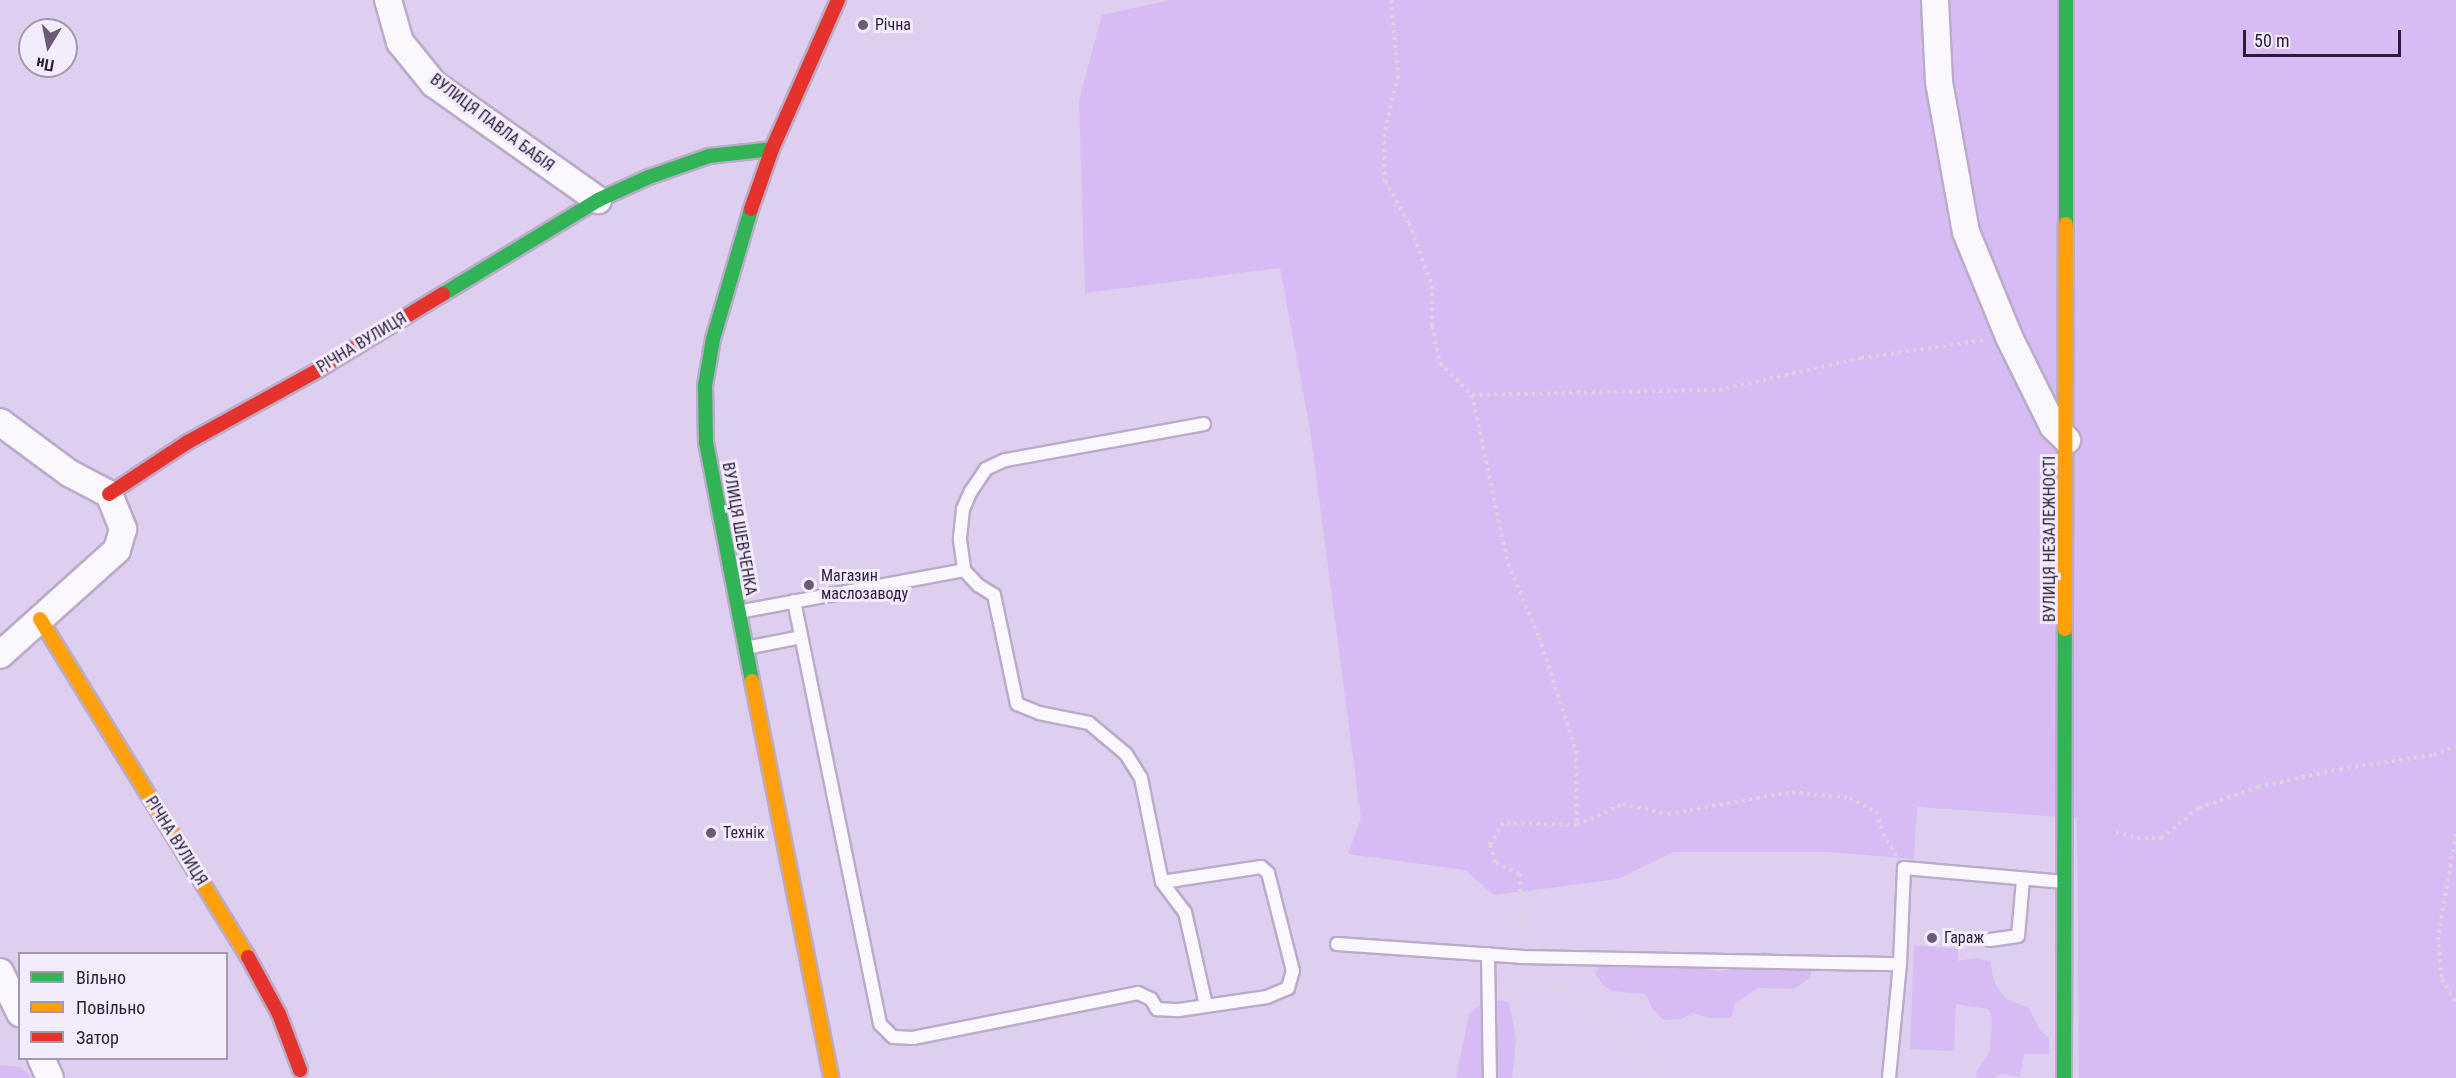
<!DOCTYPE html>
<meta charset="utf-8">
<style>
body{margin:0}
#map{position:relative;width:2456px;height:1078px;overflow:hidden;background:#deceef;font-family:"Roboto Condensed",sans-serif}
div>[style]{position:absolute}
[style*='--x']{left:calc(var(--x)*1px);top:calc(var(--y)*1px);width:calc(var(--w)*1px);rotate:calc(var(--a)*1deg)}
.green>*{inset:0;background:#d7bbf4}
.path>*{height:4px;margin-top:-2px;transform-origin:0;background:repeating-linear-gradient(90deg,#d9d4df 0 3px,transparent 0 7.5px)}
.roads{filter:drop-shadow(2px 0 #baacc9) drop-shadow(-2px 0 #baacc9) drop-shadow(0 2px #baacc9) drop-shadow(0 -2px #baacc9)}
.lane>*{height:12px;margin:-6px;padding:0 6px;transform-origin:6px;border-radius:6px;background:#faf8fd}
.street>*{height:26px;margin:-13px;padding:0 13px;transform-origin:13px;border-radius:13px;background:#faf8fd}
.fast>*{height:14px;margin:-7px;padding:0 7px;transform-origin:7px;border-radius:7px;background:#30b455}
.slow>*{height:14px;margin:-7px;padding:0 7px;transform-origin:7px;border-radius:7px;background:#ff9f0a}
.jam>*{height:14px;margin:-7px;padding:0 7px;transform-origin:7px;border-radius:7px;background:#e5322d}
.dots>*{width:16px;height:16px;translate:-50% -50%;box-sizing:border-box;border:3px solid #f3ecfc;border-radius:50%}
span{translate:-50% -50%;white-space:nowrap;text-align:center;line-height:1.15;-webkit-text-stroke:6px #f3ecfc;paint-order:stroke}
.poi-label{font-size:16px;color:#2b1d39}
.left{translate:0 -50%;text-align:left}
.street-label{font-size:16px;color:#2b1d39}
.legend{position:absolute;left:18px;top:952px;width:210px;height:108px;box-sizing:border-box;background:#f3ecfc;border:2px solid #a399ae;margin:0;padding:8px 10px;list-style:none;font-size:18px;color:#2b1d39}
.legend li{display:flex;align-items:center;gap:12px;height:30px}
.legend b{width:30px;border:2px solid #a399ae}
.north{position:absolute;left:18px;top:18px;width:60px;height:60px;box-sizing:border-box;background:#f3ecfc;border:2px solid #a399ae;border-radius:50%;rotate:190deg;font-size:16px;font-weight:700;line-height:24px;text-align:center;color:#2b1d39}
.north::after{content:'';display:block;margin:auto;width:21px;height:27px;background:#6a5b79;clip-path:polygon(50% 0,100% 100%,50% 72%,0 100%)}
.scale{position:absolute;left:2243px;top:30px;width:158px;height:27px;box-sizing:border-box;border:3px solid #2b1d39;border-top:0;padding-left:8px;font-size:18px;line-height:21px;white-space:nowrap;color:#2b1d39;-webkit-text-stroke:4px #f3ecfc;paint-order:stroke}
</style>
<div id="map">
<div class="green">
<div style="clip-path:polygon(1170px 0,2456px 0,2456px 1078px,2079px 1078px,2077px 818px,1917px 807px,1914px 859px,1828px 852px,1673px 852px,1618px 879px,1494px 895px,1465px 870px,1348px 854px,1361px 818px,1310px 429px,1280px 268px,1085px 293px,1079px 100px,1102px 15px)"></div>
<div style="clip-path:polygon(1914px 945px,1958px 949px,1958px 961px,1976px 958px,1990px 961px,1994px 982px,2006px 999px,2029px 1008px,2040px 1030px,2049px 1038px,2049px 1054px,2024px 1054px,2020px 1077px,2002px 1074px,1993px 1078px,1976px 1078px,1977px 1071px,1990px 1051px,1992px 1018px,1988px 1009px,1956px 1004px,1954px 1051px,1910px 1049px)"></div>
<div style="clip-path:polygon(1620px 950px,1671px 954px,1676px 966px,1720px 971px,1753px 966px,1762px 952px,1810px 957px,1811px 977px,1794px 989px,1758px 988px,1735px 1003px,1731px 1018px,1709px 1018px,1692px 1013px,1681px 1019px,1663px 1020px,1652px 1008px,1646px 994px,1612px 991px,1603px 985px,1595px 973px,1600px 966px)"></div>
<div style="clip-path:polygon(1501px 1000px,1509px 1003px,1516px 1038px,1512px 1078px,1456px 1078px,1469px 1014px,1478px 1006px)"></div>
<div style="clip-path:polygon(0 1065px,21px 1067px,32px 1078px,0 1078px)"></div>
</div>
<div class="path">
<div style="--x:1391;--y:0;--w:76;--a:84.7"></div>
<div style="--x:1398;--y:76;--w:60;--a:103.6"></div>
<div style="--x:1384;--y:134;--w:47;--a:88.8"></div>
<div style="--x:1385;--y:181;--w:48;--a:60.3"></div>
<div style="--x:1409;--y:223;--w:67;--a:69.9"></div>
<div style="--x:1432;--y:286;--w:40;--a:90"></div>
<div style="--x:1432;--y:326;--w:38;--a:78"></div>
<div style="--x:1440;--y:363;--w:45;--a:45"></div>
<div style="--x:1472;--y:395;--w:173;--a:78"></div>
<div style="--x:1508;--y:564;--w:79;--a:67"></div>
<div style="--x:1539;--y:637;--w:120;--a:72"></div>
<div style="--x:1576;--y:751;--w:74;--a:89.2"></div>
<div style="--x:1577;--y:825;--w:74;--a:-178.5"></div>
<div style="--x:1503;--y:823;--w:26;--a:121"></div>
<div style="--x:1490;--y:845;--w:19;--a:72"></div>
<div style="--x:1496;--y:863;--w:26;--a:25"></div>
<div style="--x:1520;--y:874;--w:69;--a:89.2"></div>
<div style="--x:1472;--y:395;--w:247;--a:-1.2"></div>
<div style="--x:1719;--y:390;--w:146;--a:-12.7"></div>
<div style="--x:1861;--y:358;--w:125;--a:-8.3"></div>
<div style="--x:1577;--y:825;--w:51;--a:-24.5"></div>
<div style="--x:1623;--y:804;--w:46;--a:12.5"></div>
<div style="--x:1668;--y:814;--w:126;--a:-10.1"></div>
<div style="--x:1792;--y:792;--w:58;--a:5.9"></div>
<div style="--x:1850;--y:798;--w:30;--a:28"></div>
<div style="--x:1876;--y:812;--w:23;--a:72"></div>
<div style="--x:1883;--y:834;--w:26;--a:58"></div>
<div style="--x:2116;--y:832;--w:22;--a:16"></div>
<div style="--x:2137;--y:838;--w:24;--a:0"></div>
<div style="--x:2161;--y:838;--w:48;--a:-38.3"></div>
<div style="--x:2199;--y:808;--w:63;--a:-19.6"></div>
<div style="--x:2258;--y:787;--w:84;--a:-12.4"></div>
<div style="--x:2340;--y:769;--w:95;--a:-8.5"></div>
<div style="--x:2434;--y:755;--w:24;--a:-22"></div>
<div style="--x:2456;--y:834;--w:105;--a:99.9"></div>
<div style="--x:2438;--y:937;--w:42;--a:84.6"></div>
<div style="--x:2442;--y:979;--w:27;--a:59"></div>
<div style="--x:1502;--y:990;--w:65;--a:-0.9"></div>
<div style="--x:1567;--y:989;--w:129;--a:43.4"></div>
<div style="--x:443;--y:1078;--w:2;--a:0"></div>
</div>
<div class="roads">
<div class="lane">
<div style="--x:1204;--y:424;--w:202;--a:169.7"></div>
<div style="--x:1005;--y:460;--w:21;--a:155"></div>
<div style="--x:986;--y:469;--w:27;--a:124"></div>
<div style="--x:971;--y:491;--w:20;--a:114"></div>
<div style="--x:963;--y:509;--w:31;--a:96"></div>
<div style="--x:960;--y:540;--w:30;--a:82"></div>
<div style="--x:964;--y:570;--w:21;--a:47"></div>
<div style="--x:978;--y:585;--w:19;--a:32"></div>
<div style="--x:994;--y:595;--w:111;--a:78.1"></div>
<div style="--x:1017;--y:704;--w:24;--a:22"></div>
<div style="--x:1039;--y:713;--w:51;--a:11.3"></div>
<div style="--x:1089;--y:723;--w:48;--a:40"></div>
<div style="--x:1126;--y:754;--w:28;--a:58"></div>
<div style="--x:1141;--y:778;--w:106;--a:78.6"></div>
<div style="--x:1162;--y:882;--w:38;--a:53"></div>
<div style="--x:1185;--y:912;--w:95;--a:77.3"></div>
<div style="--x:794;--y:601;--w:432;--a:78.5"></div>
<div style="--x:880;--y:1024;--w:18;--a:45"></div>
<div style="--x:893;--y:1037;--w:20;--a:3"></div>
<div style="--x:913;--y:1038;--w:229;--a:-11.3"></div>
<div style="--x:1138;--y:993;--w:14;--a:25"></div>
<div style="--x:1151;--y:999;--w:12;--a:59"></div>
<div style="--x:1157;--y:1009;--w:22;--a:3"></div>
<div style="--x:1179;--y:1010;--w:89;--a:-8.4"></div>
<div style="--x:1267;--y:997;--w:23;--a:-23"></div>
<div style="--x:1288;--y:988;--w:18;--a:-74"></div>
<div style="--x:1293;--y:971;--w:101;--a:-104.3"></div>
<div style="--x:1268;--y:873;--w:9;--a:-139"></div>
<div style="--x:1261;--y:867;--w:100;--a:171.4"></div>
<div style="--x:738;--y:612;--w:230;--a:-10.5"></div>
<div style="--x:746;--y:648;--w:56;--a:-11.3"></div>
<div style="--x:1990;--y:940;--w:28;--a:-8"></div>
<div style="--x:2018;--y:936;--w:56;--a:-84.9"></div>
<div style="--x:1337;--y:944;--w:184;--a:4"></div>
<div style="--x:1521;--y:957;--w:379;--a:1.1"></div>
<div style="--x:1488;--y:954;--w:124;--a:89.1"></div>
<div style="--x:1889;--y:1078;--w:115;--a:-84.5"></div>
<div style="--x:1900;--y:964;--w:96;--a:-87.6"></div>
<div style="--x:1904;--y:868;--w:161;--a:5"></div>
</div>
<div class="street">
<div style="--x:388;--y:0;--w:44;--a:74.1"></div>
<div style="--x:400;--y:42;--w:54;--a:51"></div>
<div style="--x:434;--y:84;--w:201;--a:35.3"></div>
<div style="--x:1935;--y:0;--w:82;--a:87.2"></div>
<div style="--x:1939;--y:82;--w:152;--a:79.8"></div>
<div style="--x:1966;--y:232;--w:113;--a:67.7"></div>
<div style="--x:2009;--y:337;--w:99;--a:63.7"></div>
<div style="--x:2053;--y:426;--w:20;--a:45"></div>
<div style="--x:0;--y:422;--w:86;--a:36.5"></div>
<div style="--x:69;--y:473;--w:45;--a:27.7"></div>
<div style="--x:109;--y:494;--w:38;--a:68"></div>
<div style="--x:123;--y:529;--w:22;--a:106"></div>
<div style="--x:117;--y:550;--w:157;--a:138.1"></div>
<div style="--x:0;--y:972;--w:46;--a:64"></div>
<div style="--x:41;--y:1058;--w:22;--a:66"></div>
</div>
<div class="fast">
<div style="--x:751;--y:209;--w:135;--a:106.3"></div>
<div style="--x:713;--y:339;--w:48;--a:99.7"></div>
<div style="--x:705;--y:386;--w:56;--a:89"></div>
<div style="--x:706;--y:442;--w:243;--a:79.1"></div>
<div style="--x:2066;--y:224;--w:224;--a:-90"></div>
<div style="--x:443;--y:294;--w:181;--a:-31.2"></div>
<div style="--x:598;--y:200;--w:56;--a:-24.3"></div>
<div style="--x:649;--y:177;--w:64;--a:-19.3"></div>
<div style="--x:709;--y:156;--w:63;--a:-6.3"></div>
<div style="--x:2064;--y:1078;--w:449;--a:-89.9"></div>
</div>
<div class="slow">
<div style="--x:40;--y:619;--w:397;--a:58.4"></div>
<div style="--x:2065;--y:629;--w:405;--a:-89.9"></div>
<div style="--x:752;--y:681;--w:405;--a:78.7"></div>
</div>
<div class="jam">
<div style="--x:751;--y:209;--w:64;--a:-70.7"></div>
<div style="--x:772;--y:149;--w:163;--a:-66.1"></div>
<div style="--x:109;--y:494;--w:95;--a:-33.4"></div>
<div style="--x:188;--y:442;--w:151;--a:-28.9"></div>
<div style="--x:320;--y:369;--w:144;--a:-31.4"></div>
<div style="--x:248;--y:957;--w:65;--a:61.5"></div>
<div style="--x:279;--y:1014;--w:60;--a:69.4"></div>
</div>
</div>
<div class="dots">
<div style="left:863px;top:25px;background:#6a5b79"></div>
<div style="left:809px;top:585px;background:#6a5b79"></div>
<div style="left:711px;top:833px;background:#6a5b79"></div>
<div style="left:1932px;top:938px;background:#6a5b79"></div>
</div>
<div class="poi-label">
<span class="left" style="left:875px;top:25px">Річна</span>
<span class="left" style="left:821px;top:585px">Магазин<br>маслозаводу</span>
<span class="left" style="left:723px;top:833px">Технік</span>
<span class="left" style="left:1944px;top:938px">Гараж</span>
</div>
<div class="street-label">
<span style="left:492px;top:123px;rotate:37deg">ВУЛИЦЯ ПАВЛА БАБІЯ</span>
<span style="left:362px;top:343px;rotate:-31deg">РІЧНА ВУЛИЦЯ</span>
<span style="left:739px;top:529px;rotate:80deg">ВУЛИЦЯ ШЕВЧЕНКА</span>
<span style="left:2050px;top:539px;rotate:-90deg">ВУЛИЦЯ НЕЗАЛЕЖНОСТІ</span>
<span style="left:176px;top:841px;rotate:58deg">РІЧНА ВУЛИЦЯ</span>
</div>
<ul class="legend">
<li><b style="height:8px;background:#30b455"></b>Вільно</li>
<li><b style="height:8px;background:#ff9f0a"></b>Повільно</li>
<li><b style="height:8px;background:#e5322d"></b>Затор</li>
</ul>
<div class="north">Пн</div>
<div class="scale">50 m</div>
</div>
